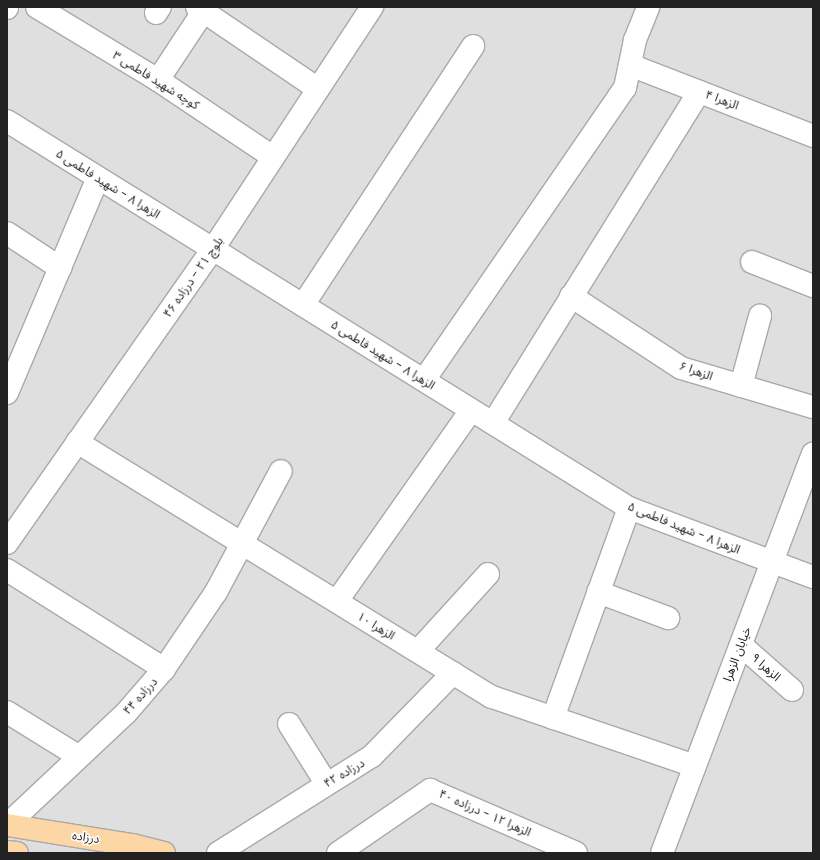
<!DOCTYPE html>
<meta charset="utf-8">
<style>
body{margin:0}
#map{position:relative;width:820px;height:860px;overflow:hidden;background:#f2efe9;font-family:Poppins,"Noto Sans Arabic",sans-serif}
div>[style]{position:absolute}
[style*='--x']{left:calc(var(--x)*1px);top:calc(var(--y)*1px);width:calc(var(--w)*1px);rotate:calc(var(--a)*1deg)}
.residential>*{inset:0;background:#e0dfdf;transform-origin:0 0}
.roads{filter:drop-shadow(1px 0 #a9a9a9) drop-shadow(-1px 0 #a9a9a9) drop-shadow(0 1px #a9a9a9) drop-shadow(0 -1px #a9a9a9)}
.minor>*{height:22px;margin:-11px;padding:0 11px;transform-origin:11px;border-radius:11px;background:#fff}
.major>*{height:22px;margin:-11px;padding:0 11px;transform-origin:11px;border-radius:11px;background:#fcd6a4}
span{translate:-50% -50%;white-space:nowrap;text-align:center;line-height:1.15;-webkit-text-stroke:3px #fff;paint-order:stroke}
.street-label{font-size:12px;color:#222}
.frame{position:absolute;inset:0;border:8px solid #222;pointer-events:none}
</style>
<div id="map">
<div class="residential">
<div style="left:7px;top:7px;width:806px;height:846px"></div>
</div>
<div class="roads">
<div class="minor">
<div style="--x:37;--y:7;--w:141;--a:31.1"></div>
<div style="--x:158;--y:80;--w:138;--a:33.8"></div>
<div style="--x:197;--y:7;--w:146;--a:34.1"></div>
<div style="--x:7;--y:8;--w:1;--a:-90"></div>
<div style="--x:156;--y:13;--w:7;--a:-56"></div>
<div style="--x:630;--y:65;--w:196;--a:21.2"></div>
<div style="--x:158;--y:80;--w:82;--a:-56.5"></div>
<div style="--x:7;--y:121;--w:733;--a:31.89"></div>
<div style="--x:629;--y:508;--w:197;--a:20.6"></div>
<div style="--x:7;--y:233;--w:64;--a:33.4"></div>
<div style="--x:752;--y:262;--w:66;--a:21.5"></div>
<div style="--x:571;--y:296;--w:131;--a:33.2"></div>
<div style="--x:681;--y:368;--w:138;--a:16.5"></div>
<div style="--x:303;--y:305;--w:310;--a:-56.7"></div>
<div style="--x:424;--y:380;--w:354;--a:-55.5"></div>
<div style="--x:625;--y:88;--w:49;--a:-78.2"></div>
<div style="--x:635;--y:40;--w:35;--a:-68"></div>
<div style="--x:741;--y:386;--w:73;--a:-74.8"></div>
<div style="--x:7;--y:393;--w:233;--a:-67.1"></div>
<div style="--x:493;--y:423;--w:390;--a:-58.1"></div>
<div style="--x:77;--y:442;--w:487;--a:31.6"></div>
<div style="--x:492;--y:697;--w:214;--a:18.8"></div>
<div style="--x:7;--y:543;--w:359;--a:-55"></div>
<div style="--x:213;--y:249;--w:290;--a:-56.7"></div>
<div style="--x:7;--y:570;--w:186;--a:32.2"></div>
<div style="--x:598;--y:592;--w:75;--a:20.4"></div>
<div style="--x:337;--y:601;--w:233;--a:-54.9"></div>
<div style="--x:741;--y:645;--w:68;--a:41.4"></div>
<div style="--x:418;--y:651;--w:104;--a:-47.7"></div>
<div style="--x:7;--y:712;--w:84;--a:31.8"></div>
<div style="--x:553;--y:718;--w:223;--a:-70.1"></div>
<div style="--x:289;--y:724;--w:70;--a:57.9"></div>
<div style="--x:7;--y:825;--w:163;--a:-43.3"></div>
<div style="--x:126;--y:713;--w:58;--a:-49.2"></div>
<div style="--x:164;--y:669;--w:93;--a:-56"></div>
<div style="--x:216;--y:592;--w:137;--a:-61.8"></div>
<div style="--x:218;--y:853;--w:182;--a:-32.2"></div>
<div style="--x:372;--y:756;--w:116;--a:-45.7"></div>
<div style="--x:338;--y:853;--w:112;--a:-34.4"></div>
<div style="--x:430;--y:790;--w:159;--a:23.3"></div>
<div style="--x:662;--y:853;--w:427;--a:-69.3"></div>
</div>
<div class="major">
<div style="--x:7;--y:825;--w:127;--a:9.1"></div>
<div style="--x:132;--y:845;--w:33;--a:14"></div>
<div style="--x:7;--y:852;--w:10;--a:6"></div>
</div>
</div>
<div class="street-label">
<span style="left:156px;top:80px;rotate:32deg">کوچه شهید فاطمی ۳</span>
<span style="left:722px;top:100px;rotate:21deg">الزهرا ۴</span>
<span style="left:108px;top:184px;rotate:32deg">الزهرا ۸ - شهید فاطمی ۵</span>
<span style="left:193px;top:277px;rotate:-55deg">بلوچ ۲۱ - درزاده ۴۶</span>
<span style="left:383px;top:355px;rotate:32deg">الزهرا ۸ - شهید فاطمی ۵</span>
<span style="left:696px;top:371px;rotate:20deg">الزهرا ۶</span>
<span style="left:684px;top:528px;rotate:22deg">الزهرا ۸ - شهید فاطمی ۵</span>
<span style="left:376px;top:626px;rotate:32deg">الزهرا ۱۰</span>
<span style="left:737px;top:654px;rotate:-69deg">خیابان الزهرا</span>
<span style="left:766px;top:667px;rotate:42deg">الزهرا ۹</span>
<span style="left:140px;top:696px;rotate:-48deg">درزاده ۴۴</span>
<span style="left:344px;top:773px;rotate:-30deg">درزاده ۴۲</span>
<span style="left:485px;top:813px;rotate:24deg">الزهرا ۱۲ - درزاده ۴۰</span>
<span style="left:86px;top:837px;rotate:9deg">درزاده</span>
</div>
<div class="frame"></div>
</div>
